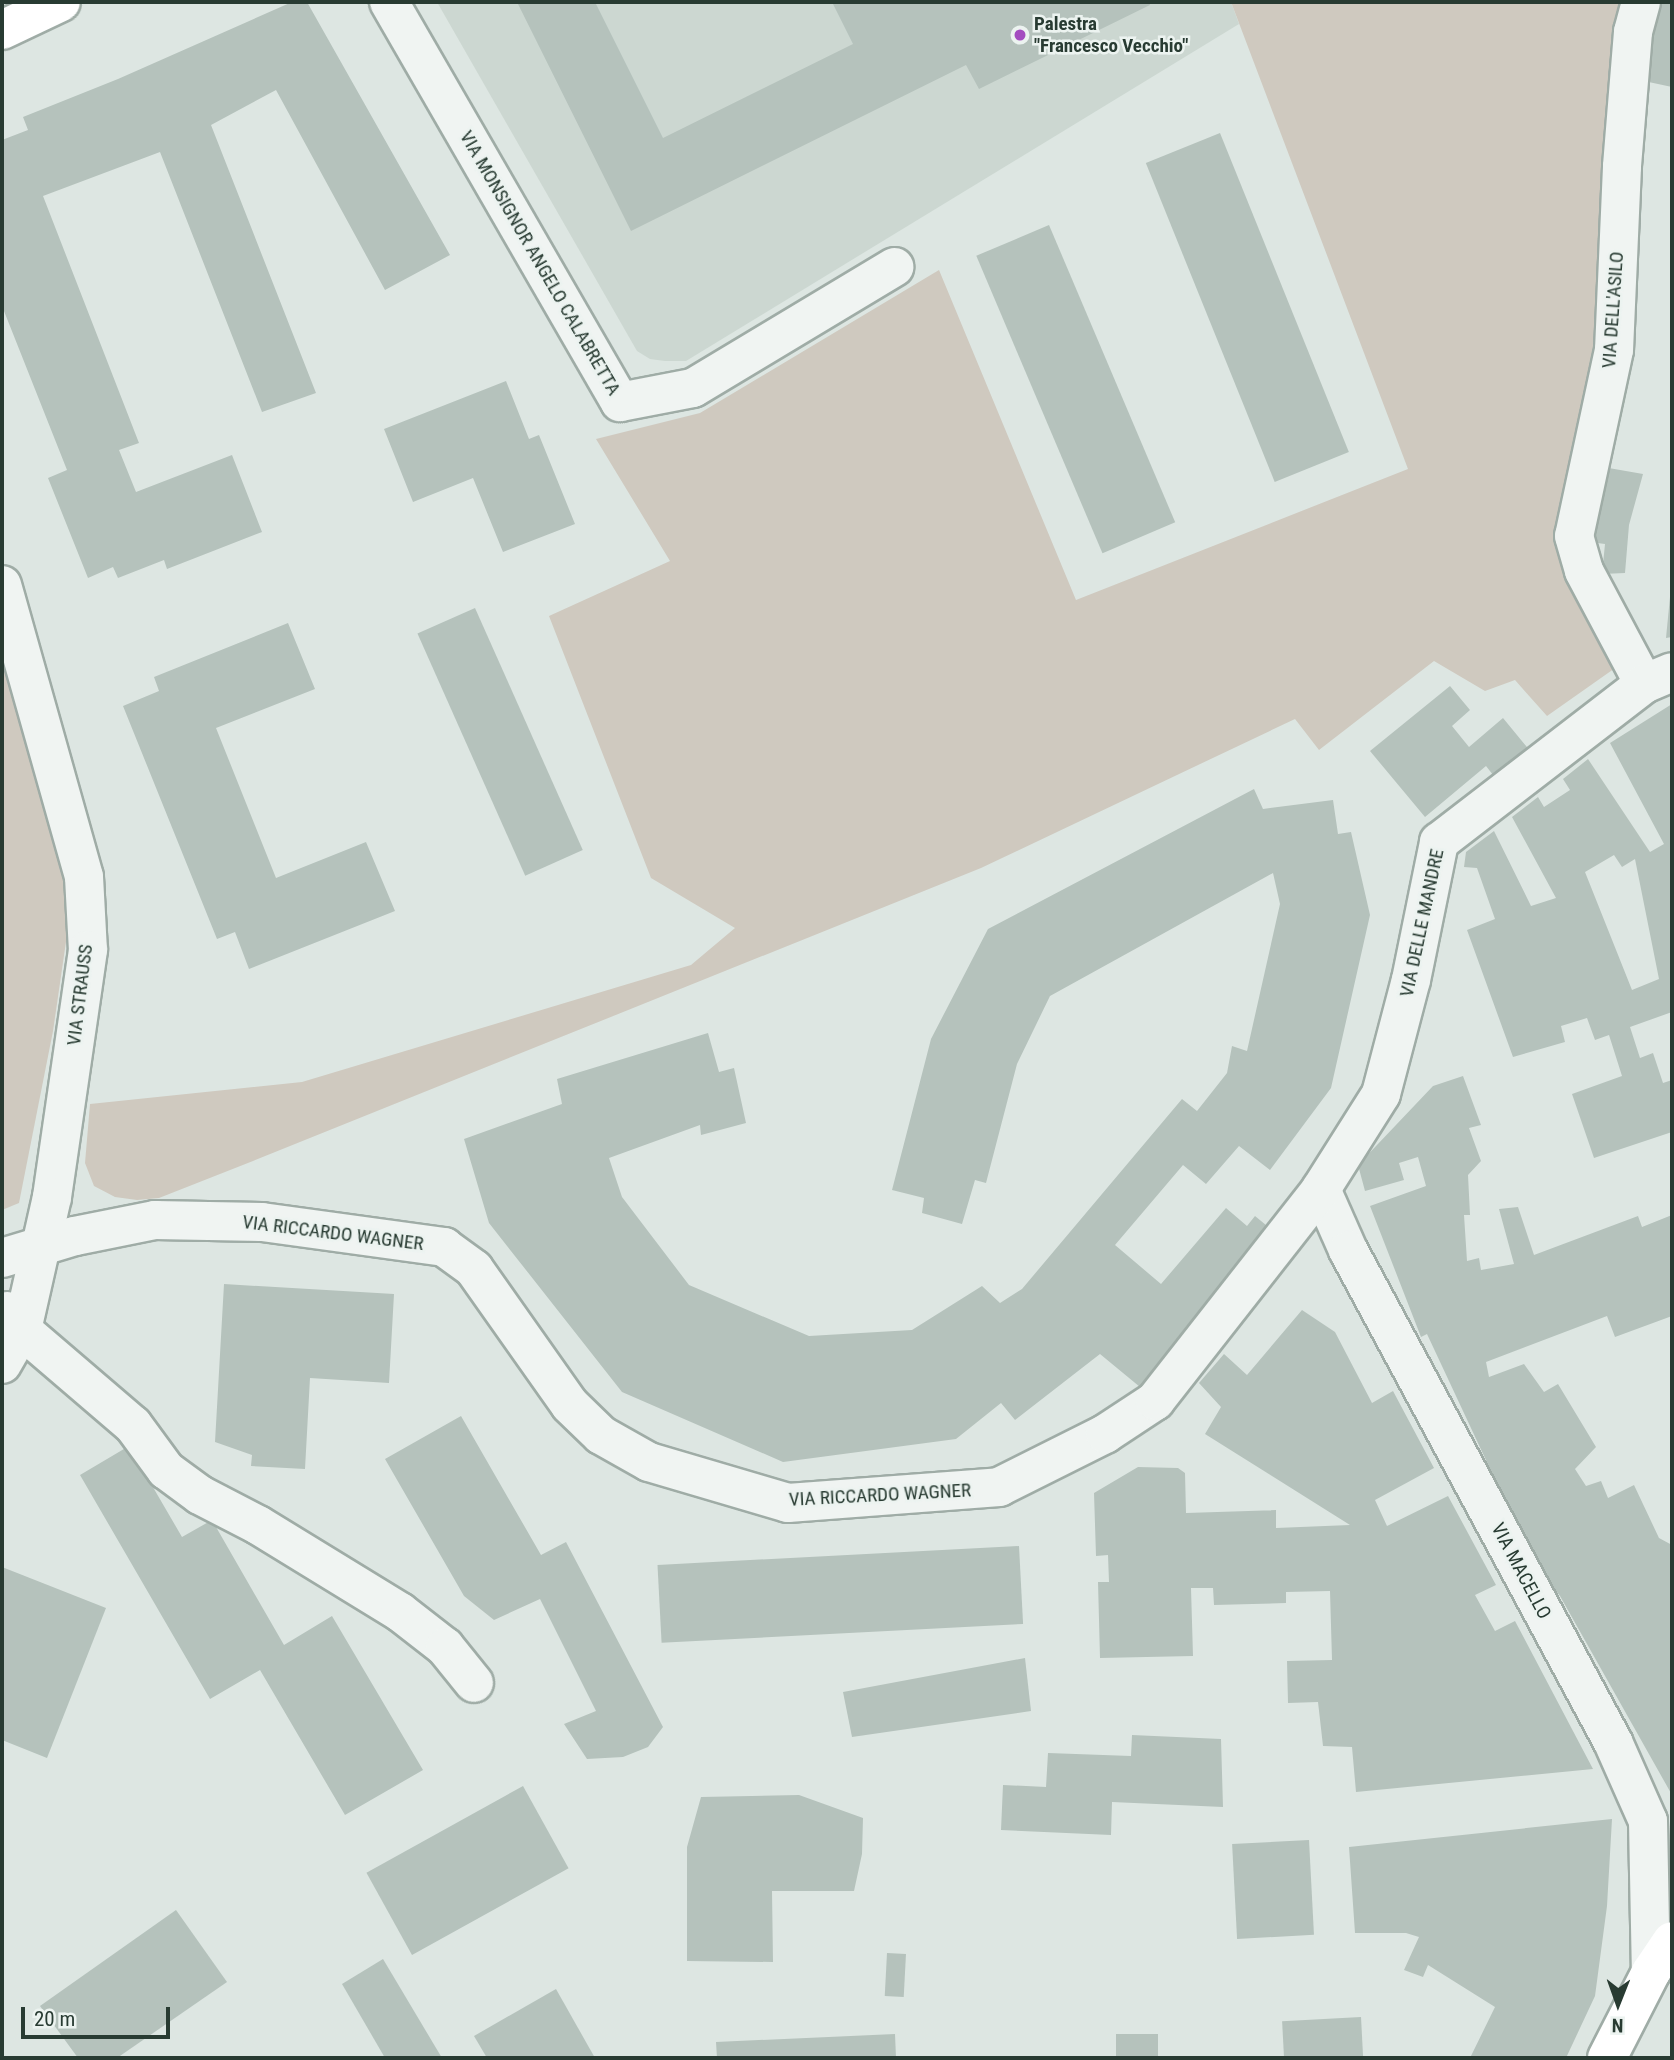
<!DOCTYPE html>
<style>
body{margin:0}
#map{position:relative;width:1674px;height:2060px;overflow:hidden;background:#dde6e2;font-family:"Roboto Condensed",sans-serif}
div>[style]{position:absolute}
[style*='--x']{left:calc(var(--x)*1px);top:calc(var(--y)*1px);width:calc(var(--w)*1px);rotate:calc(var(--a)*1deg)}
.built>*{inset:0;background:#ccd7d1}
.green>*{inset:0;background:#cfc9bf}
.building>*{inset:0;background:#b5c2bc;transform-origin:0 0}
.roads{filter:drop-shadow(2px 0 #9faca6) drop-shadow(-2px 0 #9faca6) drop-shadow(0 2px #9faca6) drop-shadow(0 -2px #9faca6)}
.street>*{height:38px;margin:-19px;padding:0 19px;transform-origin:19px;border-radius:19px;background:#f0f4f2}
.secondary>*{height:38px;margin:-19px;padding:0 19px;transform-origin:19px;border-radius:19px;background:#fff}
.dots>*{width:19px;height:19px;translate:-50% -50%;box-sizing:border-box;border:4px solid #ecf3f0;border-radius:50%}
span{translate:-50% -50%;white-space:nowrap;text-align:center;line-height:1.15;-webkit-text-stroke:5px #ecf3f0;paint-order:stroke}
.poi-label{font-size:19px;color:#283b32;font-weight:700}
.left{translate:0 -50%;text-align:left}
.street-label{font-size:19px;color:#283b32}
.frame{position:absolute;inset:0;border:4px solid #283b32;pointer-events:none}
.north{position:absolute;left:1583px;top:1969px;width:70px;height:70px;-webkit-text-stroke:5px #ecf3f0;paint-order:stroke;rotate:181deg;font-size:19px;font-weight:700;line-height:28px;text-align:center;color:#283b32}
.north::after{content:'';display:block;margin:auto;width:24px;height:32px;background:#283b32;clip-path:polygon(50% 0,100% 100%,50% 72%,0 100%)}
.scale{position:absolute;left:21px;top:2007px;width:149px;height:32px;box-sizing:border-box;border:4px solid #283b32;border-top:0;padding-left:9px;font-size:21px;line-height:24px;white-space:nowrap;color:#283b32;-webkit-text-stroke:5px #ecf3f0;paint-order:stroke}
</style>
<div id="map">
<div class="built">
<div style="clip-path:polygon(437px 2px,1231px 2px,1239px 24px,686px 361px,665px 361px,650px 359px,637px 351px)"></div>
</div>
<div class="green">
<div style="clip-path:polygon(1231px 2px,1627px 2px,1603px 340px,1562px 523px,1618px 666px,1547px 716px,1515px 680px,1485px 691px,1434px 661px,1319px 750px,1295px 719px,981px 868px,253px 1161px,159px 1198px,137px 1200px,115px 1197px,94px 1186px,85px 1163px,90px 1104px,302px 1082px,691px 965px,735px 928px,651px 878px,549px 616px,670px 561px,596px 439px,700px 413px,939px 270px,1076px 600px,1408px 469px)"></div>
<div style="clip-path:polygon(2px 660px,63px 870px,68px 928px,53px 1031px,19px 1203px,2px 1210px)"></div>
</div>
<div class="building">
<div style="clip-path:polygon(292px 2px,307px 2px,450px 255px,385px 290px,276px 90px,211px 125px,316px 393px,262px 412px,160px 152px,43px 196px,139px 443px,119px 450px,136px 492px,232px 455px,262px 532px,167px 569px,164px 560px,118px 578px,113px 567px,88px 578px,48px 478px,67px 470px,2px 306px,2px 140px,28px 130px,23px 117px,118px 79px)"></div>
<div style="clip-path:polygon(517px 2px,595px 2px,663px 138px,853px 44px,832px 2px,1149px 2px,1150px 5px,979px 89px,966px 65px,631px 231px)"></div>
<div style="clip-path:polygon(1659px 2px,1672px 2px,1672px 87px,1644px 81px)"></div>
<div style="left:1220px;top:133px;width:344px;height:80px;rotate:68deg"></div>
<div style="left:1049px;top:225px;width:323px;height:79px;rotate:67deg"></div>
<div style="clip-path:polygon(506px 381px,529px 439px,539px 435px,575px 524px,503px 552px,473px 478px,413px 502px,384px 429px)"></div>
<div style="clip-path:polygon(1603px 467px,1643px 474px,1629px 525px,1625px 573px,1602px 574px,1605px 544px,1590px 542px)"></div>
<div style="clip-path:polygon(1670px 597px,1672px 637px,1666px 638px)"></div>
<div style="left:475px;top:608px;width:265px;height:63px;rotate:66deg"></div>
<div style="clip-path:polygon(288px 623px,315px 689px,216px 728px,276px 878px,366px 842px,395px 911px,249px 969px,235px 932px,217px 939px,123px 706px,159px 691px,154px 677px)"></div>
<div style="clip-path:polygon(1450px 686px,1470px 710px,1452px 726px,1469px 747px,1503px 718px,1531px 752px,1497px 780px,1486px 766px,1425px 817px,1370px 751px)"></div>
<div style="clip-path:polygon(evenodd,1672px 704px,1672px 1012px,1630px 1027px,1640px 1058px,1653px 1053px,1663px 1083px,1672px 1080px,1672px 1132px,1594px 1158px,1572px 1094px,1622px 1076px,1609px 1035px,1595px 1040px,1587px 1018px,1561px 1026px,1565px 1042px,1513px 1057px,1467px 930px,1495px 919px,1477px 868px,1464px 867px,1466px 852px,1494px 831px,1531px 906px,1556px 898px,1512px 817px,1538px 797px,1544px 807px,1570px 790px,1563px 779px,1588px 759px,1650px 852px,1664px 844px,1610px 743px,1672px 704px,1614px 855px,1622px 867px,1635px 859px,1659px 979px,1632px 990px,1585px 872px,1614px 855px)"></div>
<div style="clip-path:polygon(1254px 789px,1263px 809px,1333px 800px,1338px 834px,1351px 832px,1370px 915px,1331px 1088px,1270px 1170px,1239px 1146px,1206px 1184px,1183px 1165px,1115px 1245px,1161px 1284px,1226px 1208px,1247px 1226px,1255px 1216px,1272px 1230px,1140px 1387px,1100px 1354px,1015px 1420px,1001px 1403px,956px 1439px,783px 1462px,622px 1392px,489px 1223px,464px 1139px,562px 1104px,557px 1079px,708px 1033px,719px 1072px,734px 1068px,746px 1123px,701px 1135px,700px 1125px,609px 1158px,622px 1197px,689px 1285px,809px 1336px,912px 1330px,982px 1286px,1000px 1303px,1022px 1289px,1182px 1099px,1197px 1111px,1227px 1073px,1232px 1046px,1247px 1051px,1280px 904px,1273px 873px,1050px 996px,1017px 1064px,986px 1183px,975px 1180px,962px 1224px,922px 1213px,924px 1198px,892px 1190px,931px 1039px,988px 929px)"></div>
<div style="clip-path:polygon(1463px 1076px,1481px 1125px,1469px 1128px,1481px 1161px,1468px 1175px,1470px 1215px,1464px 1215px,1467px 1261px,1479px 1258px,1481px 1270px,1514px 1264px,1499px 1209px,1518px 1207px,1534px 1255px,1638px 1216px,1642px 1227px,1672px 1215px,1672px 1316px,1615px 1337px,1607px 1316px,1486px 1362px,1489px 1377px,1524px 1364px,1544px 1392px,1558px 1384px,1596px 1447px,1575px 1469px,1586px 1486px,1601px 1481px,1608px 1498px,1634px 1485px,1659px 1538px,1672px 1545px,1672px 1795px,1560px 1596px,1535px 1565px,1427px 1334px,1421px 1337px,1370px 1206px,1426px 1186px,1418px 1157px,1399px 1163px,1404px 1180px,1365px 1191px,1358px 1165px,1433px 1086px)"></div>
<div style="clip-path:polygon(224px 1284px,394px 1294px,389px 1383px,310px 1378px,305px 1469px,251px 1466px,252px 1455px,215px 1442px)"></div>
<div style="clip-path:polygon(1302px 1310px,1335px 1332px,1372px 1403px,1393px 1391px,1434px 1468px,1375px 1500px,1387px 1526px,1448px 1496px,1496px 1585px,1475px 1595px,1495px 1631px,1515px 1621px,1593px 1769px,1356px 1792px,1352px 1747px,1323px 1746px,1318px 1702px,1288px 1703px,1287px 1661px,1332px 1660px,1330px 1591px,1286px 1592px,1286px 1603px,1214px 1605px,1213px 1588px,1191px 1588px,1193px 1656px,1100px 1658px,1098px 1582px,1109px 1582px,1108px 1555px,1096px 1556px,1094px 1493px,1138px 1467px,1178px 1468px,1185px 1473px,1186px 1513px,1276px 1510px,1276px 1528px,1350px 1525px,1205px 1434px,1221px 1407px,1199px 1383px,1224px 1354px,1247px 1375px)"></div>
<div style="clip-path:polygon(461px 1416px,541px 1555px,566px 1542px,663px 1727px,648px 1747px,623px 1757px,587px 1759px,564px 1724px,596px 1711px,540px 1599px,494px 1620px,464px 1596px,385px 1459px)"></div>
<div style="clip-path:polygon(129px 1446px,182px 1537px,212px 1520px,284px 1645px,332px 1616px,423px 1770px,345px 1815px,260px 1670px,210px 1699px,80px 1475px)"></div>
<div style="left:1019px;top:1546px;width:78px;height:362px;rotate:87deg"></div>
<div style="clip-path:polygon(2px 1567px,106px 1608px,47px 1758px,2px 1740px)"></div>
<div style="clip-path:polygon(1025px 1658px,1031px 1711px,852px 1737px,843px 1692px)"></div>
<div style="clip-path:polygon(1132px 1735px,1221px 1739px,1223px 1807px,1112px 1802px,1111px 1835px,1001px 1830px,1003px 1785px,1046px 1787px,1048px 1753px,1131px 1756px)"></div>
<div style="left:523px;top:1786px;width:94px;height:179px;rotate:61deg"></div>
<div style="clip-path:polygon(799px 1795px,863px 1818px,862px 1854px,854px 1891px,772px 1891px,773px 1962px,687px 1961px,687px 1847px,701px 1797px)"></div>
<div style="clip-path:polygon(1612px 1819px,1607px 1906px,1595px 1996px,1566px 2058px,1470px 2058px,1495px 2007px,1428px 1965px,1423px 1977px,1404px 1970px,1419px 1937px,1406px 1933px,1355px 1933px,1349px 1847px)"></div>
<div style="left:1309px;top:1840px;width:95px;height:77px;rotate:87deg"></div>
<div style="clip-path:polygon(176px 1910px,227px 1982px,117px 2058px,78px 2058px,40px 2006px)"></div>
<div style="left:887px;top:1953px;width:19px;height:43px;rotate:3deg"></div>
<div style="clip-path:polygon(383px 1959px,442px 2058px,385px 2058px,342px 1984px)"></div>
<div style="clip-path:polygon(556px 1989px,595px 2058px,487px 2058px,474px 2036px)"></div>
<div style="left:1361px;top:2017px;width:41px;height:79px;rotate:87deg"></div>
<div style="clip-path:polygon(895px 2034px,896px 2058px,717px 2058px,716px 2042px)"></div>
<div style="left:1116px;top:2034px;width:42px;height:24px"></div>
</div>
<div class="roads">
<div class="street">
<div style="--x:389;--y:2;--w:462;--a:60"></div>
<div style="--x:620;--y:402;--w:74;--a:-10.9"></div>
<div style="--x:693;--y:388;--w:235;--a:-31"></div>
<div style="--x:1641;--y:2;--w:31;--a:105"></div>
<div style="--x:1633;--y:32;--w:135;--a:94.7"></div>
<div style="--x:1622;--y:167;--w:183;--a:92.5"></div>
<div style="--x:1614;--y:350;--w:190;--a:102.1"></div>
<div style="--x:1574;--y:536;--w:36;--a:74"></div>
<div style="--x:1584;--y:571;--w:128;--a:62"></div>
<div style="--x:2;--y:585;--w:303;--a:74.3"></div>
<div style="--x:84;--y:877;--w:73;--a:86.9"></div>
<div style="--x:88;--y:950;--w:250;--a:98.3"></div>
<div style="--x:52;--y:1197;--w:136;--a:102.7"></div>
<div style="--x:22;--y:1330;--w:146;--a:40.6"></div>
<div style="--x:133;--y:1425;--w:56;--a:53.7"></div>
<div style="--x:166;--y:1470;--w:42;--a:36.3"></div>
<div style="--x:200;--y:1495;--w:65;--a:27.3"></div>
<div style="--x:258;--y:1525;--w:167;--a:31.5"></div>
<div style="--x:400;--y:1612;--w:57;--a:37.9"></div>
<div style="--x:445;--y:1647;--w:46;--a:51.1"></div>
<div style="--x:1321;--y:1189;--w:67;--a:66.1"></div>
<div style="--x:1348;--y:1250;--w:559;--a:61.69"></div>
<div style="--x:1613;--y:1742;--w:86;--a:66.1"></div>
<div style="--x:1648;--y:1821;--w:151;--a:88.9"></div>
<div style="--x:2;--y:1258;--w:76;--a:-16.8"></div>
<div style="--x:75;--y:1236;--w:82;--a:-11.3"></div>
<div style="--x:155;--y:1220;--w:107;--a:1.1"></div>
<div style="--x:262;--y:1222;--w:184;--a:7.8"></div>
<div style="--x:444;--y:1247;--w:37;--a:36"></div>
<div style="--x:474;--y:1269;--w:166;--a:54.8"></div>
<div style="--x:570;--y:1405;--w:43;--a:44.1"></div>
<div style="--x:601;--y:1435;--w:55;--a:29.4"></div>
<div style="--x:649;--y:1462;--w:145;--a:16.4"></div>
<div style="--x:788;--y:1503;--w:212;--a:-4.3"></div>
<div style="--x:999;--y:1487;--w:119;--a:-26.6"></div>
<div style="--x:1105;--y:1434;--w:60;--a:-33.4"></div>
<div style="--x:1155;--y:1401;--w:269;--a:-51.9"></div>
<div style="--x:1321;--y:1189;--w:112;--a:-57.7"></div>
<div style="--x:1381;--y:1094;--w:118;--a:-75.3"></div>
<div style="--x:1411;--y:980;--w:141;--a:-78.5"></div>
<div style="--x:1439;--y:842;--w:259;--a:-37.6"></div>
<div style="--x:1644;--y:684;--w:30;--a:-23"></div>
<div style="--x:2;--y:1364;--w:39;--a:-60"></div>
<div style="--x:22;--y:1330;--w:24;--a:-128"></div>
</div>
<div class="secondary">
<div style="--x:2;--y:30;--w:65;--a:-25.4"></div>
<div style="--x:1607;--y:2058;--w:97;--a:-62.9"></div>
<div style="--x:1651;--y:1972;--w:37;--a:-56"></div>
</div>
</div>
<div class="dots">
<div style="left:1020px;top:35px;background:#a44dc0"></div>
</div>
<div class="poi-label">
<span class="left" style="left:1034px;top:35px">Palestra<br>"Francesco Vecchio"</span>
</div>
<div class="street-label">
<span style="left:540px;top:263px;rotate:60deg">VIA MONSIGNOR ANGELO CALABRETTA</span>
<span style="left:1613px;top:310px;rotate:-86deg">VIA DELL'ASILO</span>
<span style="left:1422px;top:923px;rotate:-78deg">VIA DELLE MANDRE</span>
<span style="left:80px;top:995px;rotate:-83deg">VIA STRAUSS</span>
<span style="left:333px;top:1233px;rotate:7deg">VIA RICCARDO WAGNER</span>
<span style="left:880px;top:1495px;rotate:-3deg">VIA RICCARDO WAGNER</span>
<span style="left:1521px;top:1571px;rotate:62deg">VIA MACELLO</span>
</div>
<div class="frame"></div>
<div class="north">N</div>
<div class="scale">20 m</div>
</div>
